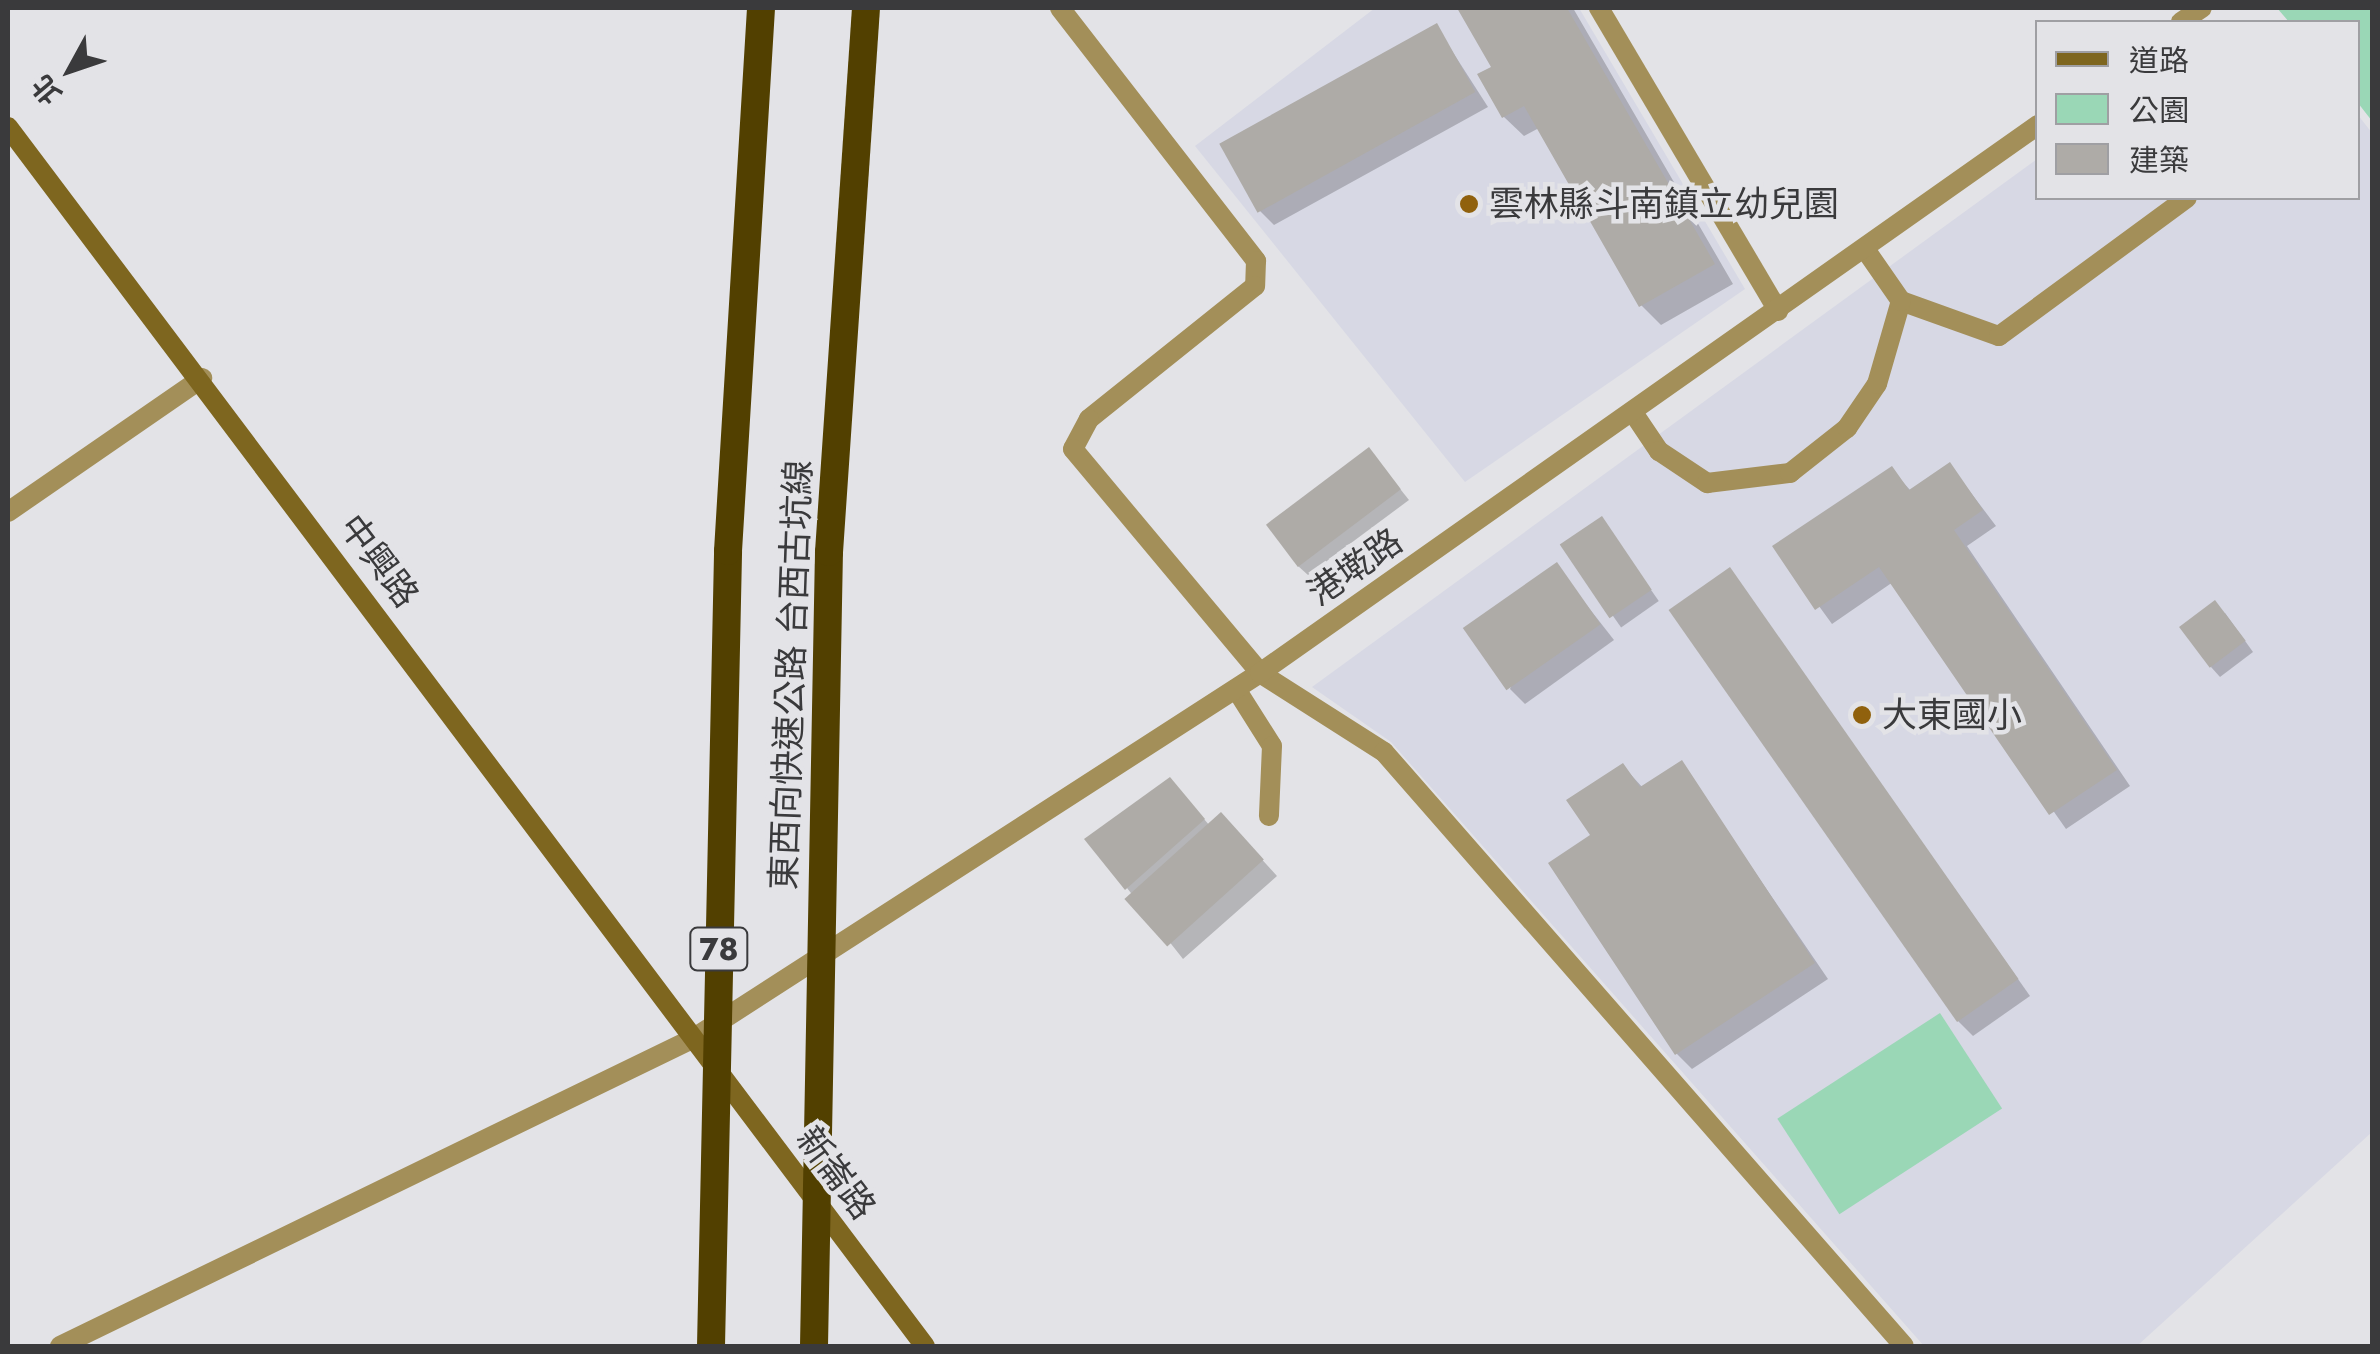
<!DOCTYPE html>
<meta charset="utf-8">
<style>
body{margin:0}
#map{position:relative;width:2380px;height:1354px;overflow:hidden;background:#e3e3e7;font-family:Jost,"Noto Sans TC",sans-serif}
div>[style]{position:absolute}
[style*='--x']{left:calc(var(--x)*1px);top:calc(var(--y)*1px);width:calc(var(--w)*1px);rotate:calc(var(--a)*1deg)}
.built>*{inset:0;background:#d7d8e4}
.green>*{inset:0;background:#9ad7b6;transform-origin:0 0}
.shadow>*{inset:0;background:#0003;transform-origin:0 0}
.building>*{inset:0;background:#aeaba7;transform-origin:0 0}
.service>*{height:20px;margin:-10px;padding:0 10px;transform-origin:10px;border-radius:10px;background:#a38f59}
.tertiary>*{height:20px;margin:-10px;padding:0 10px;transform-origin:10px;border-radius:10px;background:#a38f59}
.secondary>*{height:20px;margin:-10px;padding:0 10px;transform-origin:10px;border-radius:10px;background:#7e661f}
.trunk>*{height:28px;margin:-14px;padding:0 14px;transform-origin:14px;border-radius:14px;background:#524000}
.dots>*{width:28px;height:28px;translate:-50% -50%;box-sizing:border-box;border:5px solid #e3e3e7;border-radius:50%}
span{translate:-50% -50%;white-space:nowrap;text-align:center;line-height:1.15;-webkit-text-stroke:9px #e3e3e7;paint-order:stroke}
.shield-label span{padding:2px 8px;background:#e3e3e7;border:2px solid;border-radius:8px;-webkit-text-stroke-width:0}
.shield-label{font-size:32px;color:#3a3a3c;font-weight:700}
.poi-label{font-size:35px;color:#3a3a3c}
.left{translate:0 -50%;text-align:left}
.street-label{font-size:35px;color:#3a3a3c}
.frame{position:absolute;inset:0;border:10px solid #3a3a3c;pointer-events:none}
.legend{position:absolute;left:2035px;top:20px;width:325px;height:180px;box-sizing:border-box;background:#e3e3e7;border:2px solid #9f9fa3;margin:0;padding:12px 18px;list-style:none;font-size:30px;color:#3a3a3c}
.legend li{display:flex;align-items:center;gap:20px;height:50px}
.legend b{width:50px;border:2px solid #9f9fa3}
.north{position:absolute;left:20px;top:20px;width:100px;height:100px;-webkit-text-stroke:8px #e3e3e7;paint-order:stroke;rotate:230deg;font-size:28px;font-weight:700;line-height:40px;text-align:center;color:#3a3a3c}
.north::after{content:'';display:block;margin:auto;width:35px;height:45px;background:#3a3a3c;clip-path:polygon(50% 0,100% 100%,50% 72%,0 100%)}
</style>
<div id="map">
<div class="built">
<div style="clip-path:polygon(1375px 8px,1579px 8px,1745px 289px,1465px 482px,1195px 146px)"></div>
<div style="clip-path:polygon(2358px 115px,2372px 133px,2372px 1132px,2137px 1346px,1924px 1346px,1391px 742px,1312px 687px,2037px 159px,2038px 198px,2358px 198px)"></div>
</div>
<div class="green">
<div style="clip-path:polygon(2277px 8px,2372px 8px,2372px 121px,2358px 103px,2358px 22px,2289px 22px)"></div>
<div style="left:1940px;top:1013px;width:114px;height:194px;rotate:57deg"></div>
</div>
<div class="shadow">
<div style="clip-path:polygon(1460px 8px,1573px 8px,1733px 284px,1661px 325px,1641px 305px,1539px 128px,1524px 136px,1504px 117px,1480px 75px,1495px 67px)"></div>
<div style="clip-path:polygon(1436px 26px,1488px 107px,1274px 225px,1259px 210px)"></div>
<div style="clip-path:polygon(1369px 450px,1409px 500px,1308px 575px,1298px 566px)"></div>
<div style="clip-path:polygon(1950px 465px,1996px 526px,1967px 546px,2130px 786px,2066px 829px,1893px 582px,1832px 624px,1776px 547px,1891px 469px,1911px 491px)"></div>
<div style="left:1602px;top:520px;width:99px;height:46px;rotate:55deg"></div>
<div style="clip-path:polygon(1556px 566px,1614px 640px,1525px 704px,1510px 689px)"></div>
<div style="clip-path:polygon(1730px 570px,2030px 996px,1973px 1036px,1958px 1021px)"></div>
<div style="clip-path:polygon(2225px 613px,2253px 652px,2220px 677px,2211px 667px)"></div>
<div style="clip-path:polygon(1681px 764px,1828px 979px,1692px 1069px,1677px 1054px,1593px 836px,1623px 766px,1643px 788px)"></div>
<div style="clip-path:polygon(1179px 790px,1210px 826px,1236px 831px,1277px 876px,1183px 959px,1127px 888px)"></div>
</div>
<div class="building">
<div style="clip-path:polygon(1457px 8px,1567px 8px,1715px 264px,1639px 307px,1524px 106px,1502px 118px,1477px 74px,1491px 67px)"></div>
<div style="left:1437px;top:23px;width:79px;height:249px;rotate:61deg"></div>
<div style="left:1369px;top:447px;width:53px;height:129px;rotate:53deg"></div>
<div style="clip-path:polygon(1950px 462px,1983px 510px,1954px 530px,2117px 770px,2049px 815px,1879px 567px,1815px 610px,1772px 546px,1892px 466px,1909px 490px)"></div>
<div style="left:1602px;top:516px;width:89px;height:51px;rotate:56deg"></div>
<div style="left:1557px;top:562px;width:76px;height:115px;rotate:55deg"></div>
<div style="left:1730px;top:567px;width:503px;height:75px;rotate:55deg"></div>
<div style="left:2215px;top:600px;width:51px;height:45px;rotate:53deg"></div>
<div style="clip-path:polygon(1682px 760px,1815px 963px,1675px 1055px,1548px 863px,1590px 835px,1566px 800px,1623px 763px,1640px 787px)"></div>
<div style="clip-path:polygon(1170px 777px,1205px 819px,1125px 890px,1084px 839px)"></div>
<div style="left:1221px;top:812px;width:64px;height:130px;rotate:48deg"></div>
</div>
<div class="service">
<div style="--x:1060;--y:8;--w:320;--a:52.2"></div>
<div style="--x:1256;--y:261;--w:25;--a:92"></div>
<div style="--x:1255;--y:286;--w:213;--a:141.3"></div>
<div style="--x:1089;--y:419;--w:34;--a:118"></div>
<div style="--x:1073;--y:449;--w:292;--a:50.1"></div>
<div style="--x:1260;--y:673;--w:147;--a:32.5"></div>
<div style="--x:1384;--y:752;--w:789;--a:48.8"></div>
<div style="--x:1599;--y:8;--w:352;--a:59.4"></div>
<div style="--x:1901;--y:301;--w:104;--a:19.7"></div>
<div style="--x:1999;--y:336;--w:233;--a:-36.3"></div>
<div style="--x:1634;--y:414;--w:45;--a:56"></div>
<div style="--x:1659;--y:451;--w:58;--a:33.7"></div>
<div style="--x:1707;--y:483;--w:84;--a:-6.9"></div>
<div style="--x:1790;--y:473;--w:73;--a:-38.3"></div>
<div style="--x:1847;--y:428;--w:53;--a:-55.7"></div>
<div style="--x:1877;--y:384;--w:86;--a:-73.9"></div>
<div style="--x:1901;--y:301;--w:63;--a:-124.7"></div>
<div style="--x:8;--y:512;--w:236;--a:-34.6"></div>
<div style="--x:1236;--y:689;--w:67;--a:57.7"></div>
<div style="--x:1272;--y:746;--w:70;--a:92.5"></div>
</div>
<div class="tertiary">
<div style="--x:2181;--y:22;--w:25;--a:-34"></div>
<div style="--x:60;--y:1346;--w:705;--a:-25.91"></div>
<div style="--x:694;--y:1038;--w:673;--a:-32.82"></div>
<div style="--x:1260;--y:673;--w:952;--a:-35.16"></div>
</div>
<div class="secondary">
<div style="--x:8;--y:127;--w:1525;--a:53.05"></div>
</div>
<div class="trunk">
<div style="--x:711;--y:1346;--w:795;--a:-88.77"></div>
<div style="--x:728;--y:551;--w:544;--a:-86.52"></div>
<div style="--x:814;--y:1346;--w:794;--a:-88.92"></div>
<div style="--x:829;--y:552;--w:545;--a:-86.11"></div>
</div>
<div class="dots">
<div style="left:1469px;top:204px;background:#90610d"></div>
<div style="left:1862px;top:715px;background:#90610d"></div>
</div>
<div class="shield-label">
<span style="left:719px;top:949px">78</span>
</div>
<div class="poi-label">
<span class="left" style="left:1489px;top:204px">雲林縣斗南鎮立幼兒園</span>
<span class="left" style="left:1882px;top:715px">大東國小</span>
</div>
<div class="street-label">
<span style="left:379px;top:561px;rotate:53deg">中興路</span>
<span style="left:1355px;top:567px;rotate:-35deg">港墘路</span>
<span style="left:791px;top:675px;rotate:-88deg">東西向快速公路 台西古坑線</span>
<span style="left:836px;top:1173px;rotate:53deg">新崙路</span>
</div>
<div class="frame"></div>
<ul class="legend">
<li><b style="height:12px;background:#7e661f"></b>道路</li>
<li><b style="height:28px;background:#9ad7b6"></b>公園</li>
<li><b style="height:28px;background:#aeaba7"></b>建築</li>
</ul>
<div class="north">北</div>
</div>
